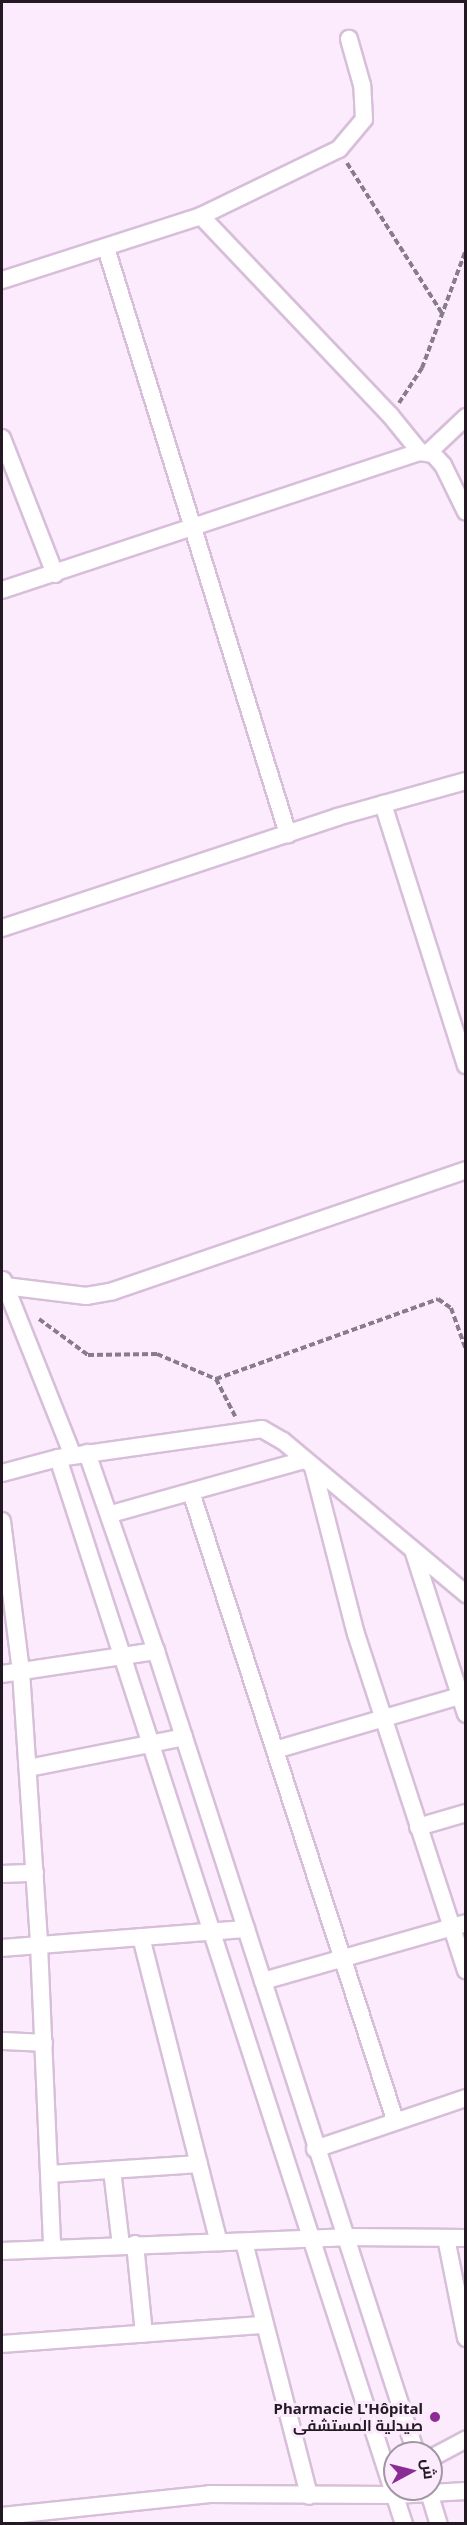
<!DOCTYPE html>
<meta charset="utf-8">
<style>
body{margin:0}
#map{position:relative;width:467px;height:2525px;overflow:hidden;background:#fbebfc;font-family:"Noto Sans",Cairo,sans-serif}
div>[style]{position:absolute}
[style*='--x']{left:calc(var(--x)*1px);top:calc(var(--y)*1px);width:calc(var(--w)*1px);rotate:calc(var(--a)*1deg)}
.path>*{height:4px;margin-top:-2px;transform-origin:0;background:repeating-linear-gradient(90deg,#897c8a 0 6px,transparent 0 9px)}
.roads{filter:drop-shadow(2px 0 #d7bed9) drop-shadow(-2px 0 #d7bed9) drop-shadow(0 2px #d7bed9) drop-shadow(0 -2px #d7bed9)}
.minor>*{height:16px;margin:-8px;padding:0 8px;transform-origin:8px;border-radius:8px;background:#fff}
.dots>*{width:16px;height:16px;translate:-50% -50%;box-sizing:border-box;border:3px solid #fbebfc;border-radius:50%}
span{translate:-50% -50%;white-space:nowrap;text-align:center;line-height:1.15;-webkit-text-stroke:6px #fbebfc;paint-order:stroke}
.poi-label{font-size:15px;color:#221923;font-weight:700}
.right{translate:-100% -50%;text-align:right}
.frame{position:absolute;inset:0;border:3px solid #221923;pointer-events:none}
.north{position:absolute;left:383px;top:2441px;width:60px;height:60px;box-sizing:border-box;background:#fbebfc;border:2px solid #a497a5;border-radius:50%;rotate:83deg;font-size:16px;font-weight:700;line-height:24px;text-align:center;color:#221923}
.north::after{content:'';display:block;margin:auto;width:21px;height:27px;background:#8b2b95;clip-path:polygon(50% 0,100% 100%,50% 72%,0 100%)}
</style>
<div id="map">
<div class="path">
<div style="--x:347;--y:163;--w:178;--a:57.7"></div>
<div style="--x:399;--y:403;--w:42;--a:-56.7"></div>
<div style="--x:422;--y:368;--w:126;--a:-69.6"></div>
<div style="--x:39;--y:1319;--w:61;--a:36.3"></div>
<div style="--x:88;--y:1355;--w:69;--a:-0.8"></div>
<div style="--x:157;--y:1354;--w:64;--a:23"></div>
<div style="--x:216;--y:1379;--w:42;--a:62.8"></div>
<div style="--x:216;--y:1379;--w:236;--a:-19.8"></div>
<div style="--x:438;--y:1299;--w:16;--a:35"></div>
<div style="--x:451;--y:1308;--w:45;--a:70.3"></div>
</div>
<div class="roads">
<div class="minor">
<div style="--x:201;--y:216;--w:274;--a:46.5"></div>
<div style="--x:390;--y:415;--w:48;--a:51"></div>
<div style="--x:106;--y:248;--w:614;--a:72.75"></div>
<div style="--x:2;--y:280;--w:209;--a:-17.8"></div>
<div style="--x:201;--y:216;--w:153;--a:-25.9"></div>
<div style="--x:339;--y:149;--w:39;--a:-50"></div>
<div style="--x:364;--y:119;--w:34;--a:-93"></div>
<div style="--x:362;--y:85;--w:48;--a:-105.8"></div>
<div style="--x:2;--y:438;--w:146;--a:68.7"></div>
<div style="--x:429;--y:452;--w:51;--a:-43.4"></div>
<div style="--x:2;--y:590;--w:440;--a:-18.3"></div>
<div style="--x:420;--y:452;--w:13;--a:9"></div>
<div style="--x:433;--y:454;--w:15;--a:48"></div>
<div style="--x:443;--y:465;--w:52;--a:63.9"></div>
<div style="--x:383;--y:804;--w:274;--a:72.4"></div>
<div style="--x:2;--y:928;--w:353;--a:-18.3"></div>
<div style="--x:337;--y:817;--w:134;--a:-15.6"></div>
<div style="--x:3;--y:1280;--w:189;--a:68.3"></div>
<div style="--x:5;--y:1286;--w:82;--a:7"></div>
<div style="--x:86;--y:1296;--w:27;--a:-10"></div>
<div style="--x:113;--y:1291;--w:373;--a:-18.9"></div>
<div style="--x:87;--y:1453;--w:210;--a:70.8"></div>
<div style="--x:156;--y:1651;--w:843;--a:72.04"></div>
<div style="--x:58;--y:1458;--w:1121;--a:72.02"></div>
<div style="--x:313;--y:1467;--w:172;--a:75.6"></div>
<div style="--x:356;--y:1634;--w:354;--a:71.9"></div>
<div style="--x:2;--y:1473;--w:58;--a:-15"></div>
<div style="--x:58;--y:1458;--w:206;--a:-8.1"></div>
<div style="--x:262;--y:1429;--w:24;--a:30"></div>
<div style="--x:283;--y:1441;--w:239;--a:39.9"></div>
<div style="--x:191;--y:1492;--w:660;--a:72"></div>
<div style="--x:111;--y:1514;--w:201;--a:-15.6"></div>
<div style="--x:2;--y:1521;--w:151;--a:82.8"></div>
<div style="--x:21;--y:1671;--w:275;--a:86.2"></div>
<div style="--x:39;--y:1945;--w:302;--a:87.5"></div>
<div style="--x:414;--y:1553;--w:169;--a:72.1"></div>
<div style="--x:2;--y:1674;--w:156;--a:-8.5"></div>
<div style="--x:275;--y:1750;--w:199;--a:-16.3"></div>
<div style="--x:28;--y:1768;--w:159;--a:-11.2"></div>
<div style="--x:418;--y:1827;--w:50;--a:-16.3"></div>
<div style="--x:2;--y:1874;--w:33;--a:-2"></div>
<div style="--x:141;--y:1937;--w:315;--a:75.7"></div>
<div style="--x:2;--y:1948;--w:245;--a:-4.5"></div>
<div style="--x:263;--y:1981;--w:211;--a:-15.9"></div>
<div style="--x:2;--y:2041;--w:42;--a:2.7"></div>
<div style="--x:315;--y:2149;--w:159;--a:-18.7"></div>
<div style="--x:112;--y:2170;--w:76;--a:83.2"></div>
<div style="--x:50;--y:2174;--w:149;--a:-3.8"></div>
<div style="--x:446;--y:2238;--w:102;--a:78.7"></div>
<div style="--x:244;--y:2242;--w:262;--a:75.6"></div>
<div style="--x:135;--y:2244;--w:90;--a:84.3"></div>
<div style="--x:2;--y:2251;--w:344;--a:-2.3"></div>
<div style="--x:346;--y:2237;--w:120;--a:0.5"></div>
<div style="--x:2;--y:2344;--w:262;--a:-4.2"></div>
<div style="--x:431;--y:2458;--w:40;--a:-28"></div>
<div style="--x:428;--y:2489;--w:37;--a:73"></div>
<div style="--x:2;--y:2516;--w:209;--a:-6"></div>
<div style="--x:210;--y:2494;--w:185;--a:0.3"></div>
<div style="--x:395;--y:2495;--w:71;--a:-3.2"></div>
</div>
</div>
<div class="dots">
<div style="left:435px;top:2417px;background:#8b2b95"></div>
</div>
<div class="poi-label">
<span class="right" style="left:423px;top:2417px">Pharmacie L'Hôpital<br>صيدلية المستشفى</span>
</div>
<div class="frame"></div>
<div class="north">ش</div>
</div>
